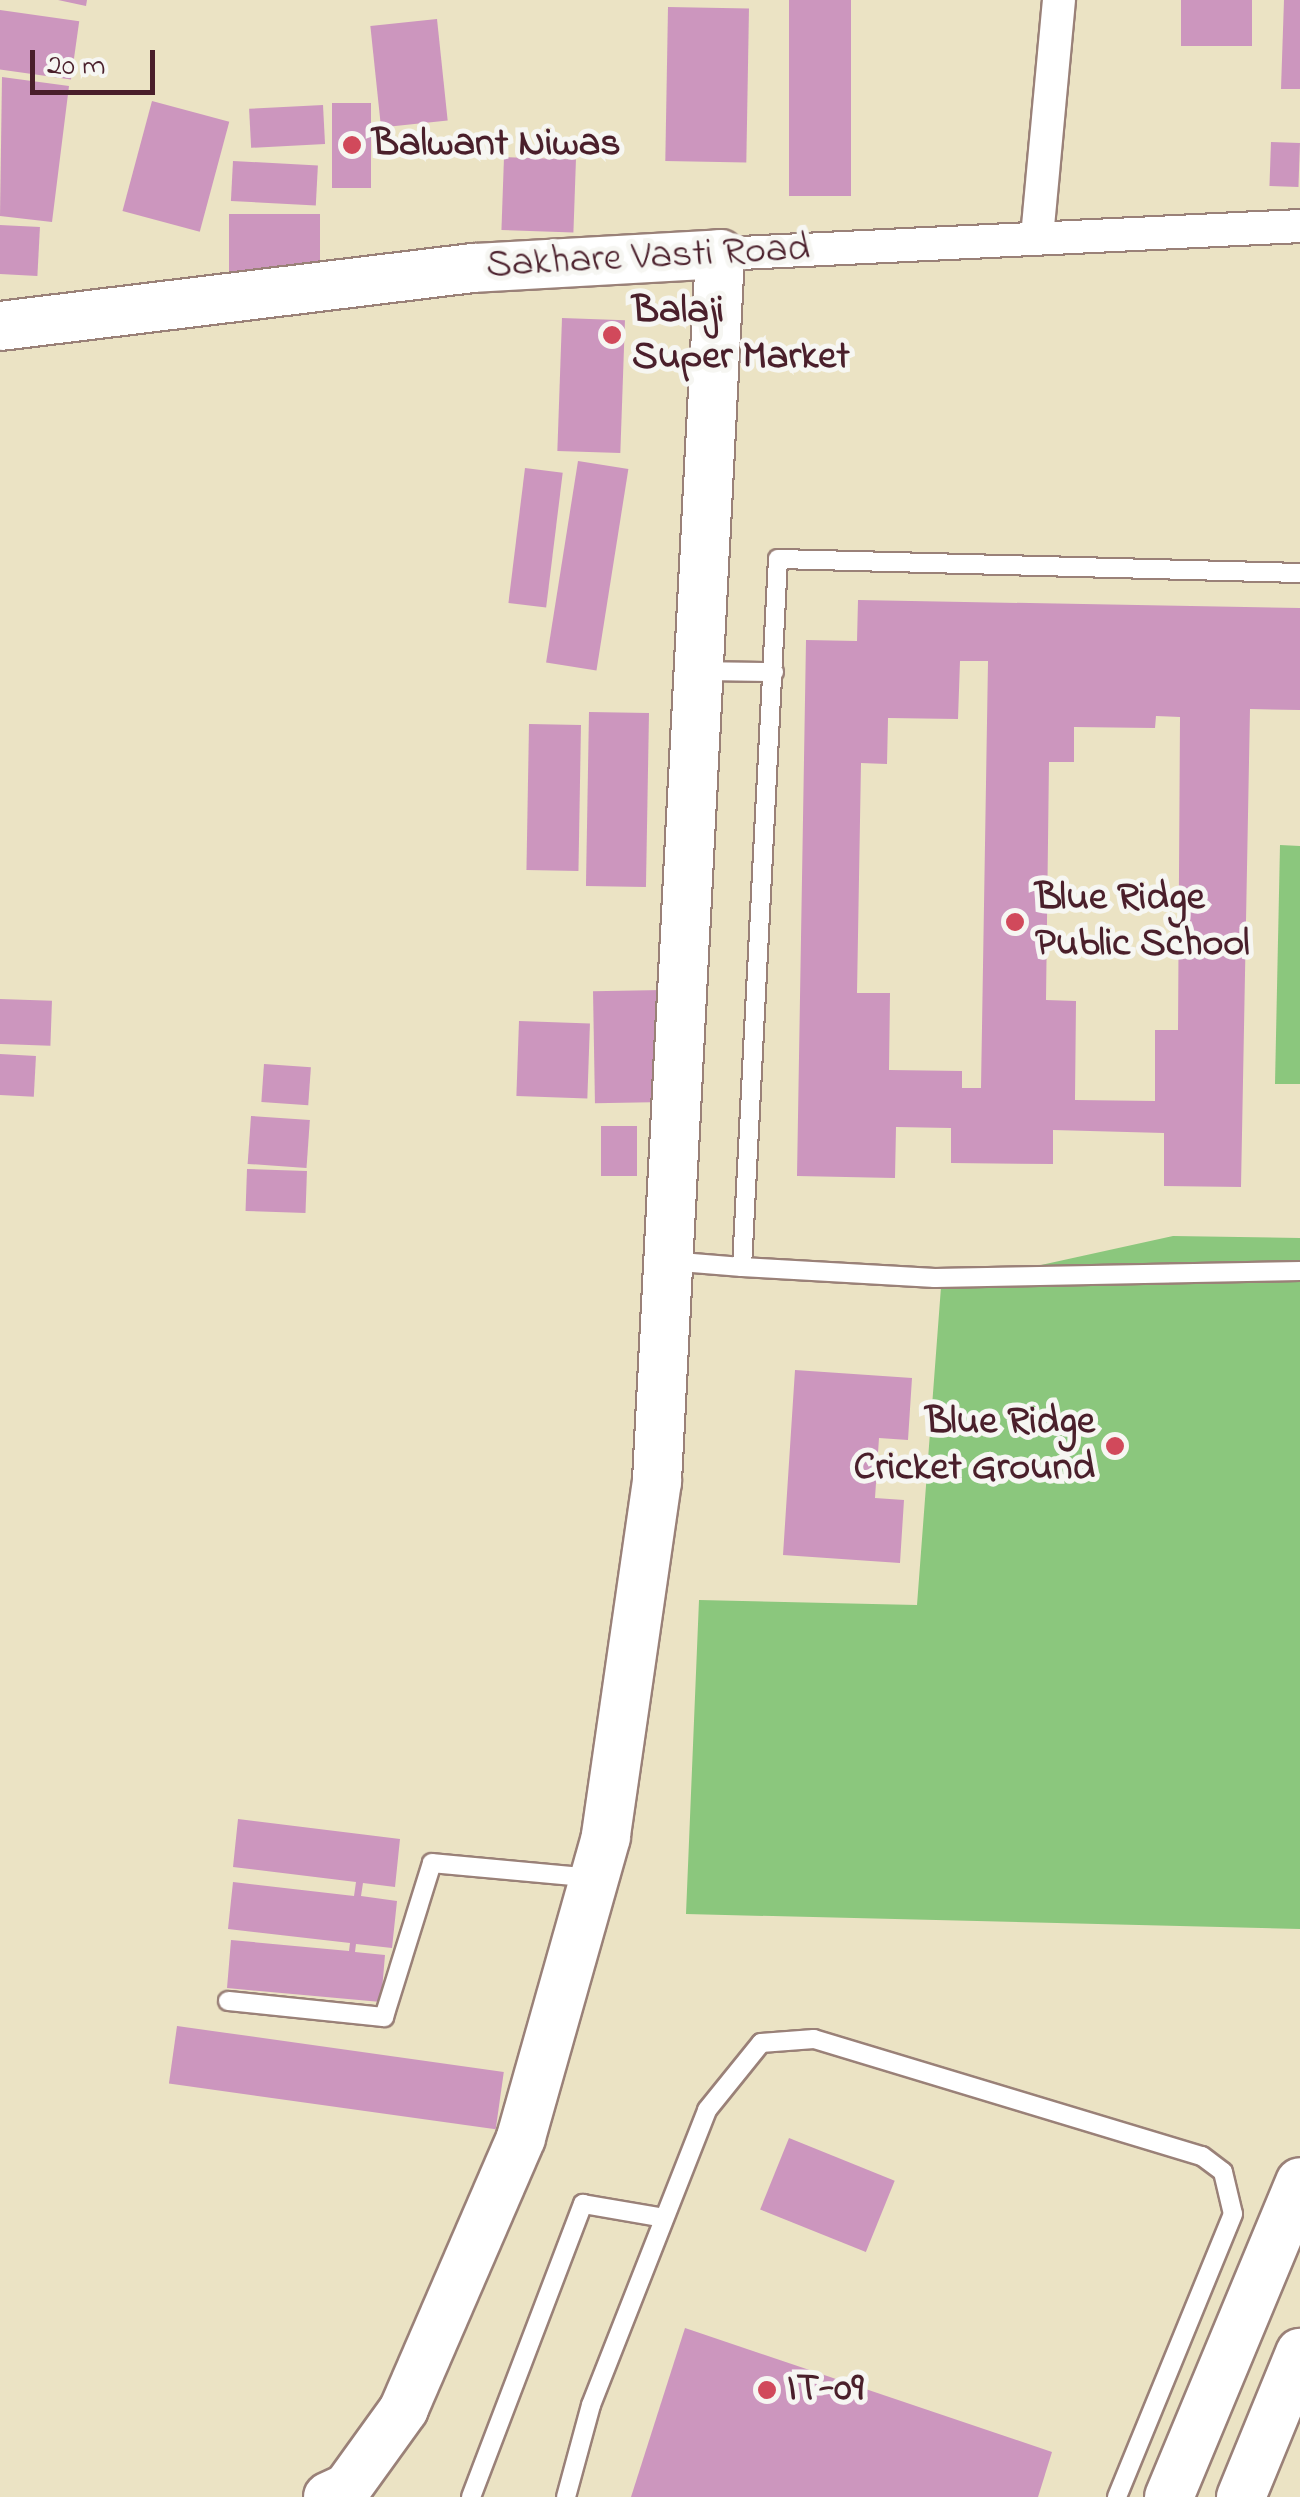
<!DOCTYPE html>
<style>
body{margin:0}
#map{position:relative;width:1300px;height:2497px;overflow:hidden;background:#ebe3c4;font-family:"Indie Flower",sans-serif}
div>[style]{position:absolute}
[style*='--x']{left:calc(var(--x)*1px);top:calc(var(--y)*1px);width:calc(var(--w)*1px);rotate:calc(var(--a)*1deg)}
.green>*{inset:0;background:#8bc77d}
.building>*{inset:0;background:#cc96be;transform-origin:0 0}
.roads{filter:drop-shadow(2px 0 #9a8178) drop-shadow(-2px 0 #9a8178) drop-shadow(0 2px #9a8178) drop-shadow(0 -2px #9a8178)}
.lane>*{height:18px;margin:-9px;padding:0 9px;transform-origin:9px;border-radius:9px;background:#fff}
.street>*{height:32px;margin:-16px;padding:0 16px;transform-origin:16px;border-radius:16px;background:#fff}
.secondary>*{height:48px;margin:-24px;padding:0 24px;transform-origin:24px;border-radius:24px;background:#fff}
.dots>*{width:28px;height:28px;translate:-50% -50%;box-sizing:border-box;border:5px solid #f6f6f2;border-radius:50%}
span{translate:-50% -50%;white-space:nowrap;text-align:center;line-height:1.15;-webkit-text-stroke:10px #f6f6f2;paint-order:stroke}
.poi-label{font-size:40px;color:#4a1f2b;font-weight:700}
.left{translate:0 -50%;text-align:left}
.right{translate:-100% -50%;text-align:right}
.street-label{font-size:40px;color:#4a1f2b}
.scale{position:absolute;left:30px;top:50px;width:125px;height:45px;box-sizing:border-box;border:5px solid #4a1f2b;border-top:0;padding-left:12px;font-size:30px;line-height:35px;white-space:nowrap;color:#4a1f2b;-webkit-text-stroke:8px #f6f6f2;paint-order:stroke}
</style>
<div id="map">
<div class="green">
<div style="clip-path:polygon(1280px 845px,1300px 846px,1300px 1084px,1275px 1084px)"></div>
<div style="clip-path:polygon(1173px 1236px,1300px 1238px,1300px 1929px,686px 1914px,699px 1600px,917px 1605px,941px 1287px)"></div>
</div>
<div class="building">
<div style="clip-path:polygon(58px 0,87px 0,86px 6px)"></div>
<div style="left:789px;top:0;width:62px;height:196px"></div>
<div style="left:1181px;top:0;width:71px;height:46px"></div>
<div style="clip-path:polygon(1284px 0,1300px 0,1300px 89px,1281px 89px)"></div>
<div style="left:668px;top:7px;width:81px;height:154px;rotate:1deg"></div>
<div style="left:0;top:10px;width:80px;height:59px;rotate:8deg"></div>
<div style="left:437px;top:19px;width:102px;height:67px;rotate:84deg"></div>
<div style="clip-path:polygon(2px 77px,69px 86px,52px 222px,0 216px)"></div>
<div style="left:152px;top:101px;width:80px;height:114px;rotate:15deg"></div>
<div style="left:332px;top:103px;width:39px;height:85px"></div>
<div style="left:323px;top:105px;width:39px;height:74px;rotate:87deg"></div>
<div style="left:1271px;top:142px;width:29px;height:44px;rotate:2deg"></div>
<div style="left:504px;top:157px;width:72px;height:73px;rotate:2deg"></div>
<div style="left:233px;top:161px;width:85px;height:40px;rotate:3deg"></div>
<div style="left:229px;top:214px;width:91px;height:68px"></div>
<div style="left:0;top:225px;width:40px;height:49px;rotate:3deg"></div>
<div style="left:562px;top:318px;width:63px;height:133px;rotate:2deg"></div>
<div style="left:578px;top:461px;width:51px;height:204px;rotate:9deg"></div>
<div style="left:525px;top:468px;width:38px;height:136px;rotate:7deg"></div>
<div style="clip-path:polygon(evenodd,858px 600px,1300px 608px,1300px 710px,1250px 709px,1241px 1187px,1164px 1186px,1164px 1133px,1053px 1130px,1053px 1164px,951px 1163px,951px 1128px,896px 1127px,895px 1178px,797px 1176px,806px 640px,857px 641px,858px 600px,960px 661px,988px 661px,981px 1088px,962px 1088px,962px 1071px,889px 1070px,890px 993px,857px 993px,861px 763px,887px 764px,888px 718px,958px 719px,960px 661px,858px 600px,1156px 716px,1180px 717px,1178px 1030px,1155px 1030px,1155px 1101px,1075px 1100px,1076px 1001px,1046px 1000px,1049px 762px,1074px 762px,1074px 727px,1155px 728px,1156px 716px)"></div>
<div style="left:589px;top:712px;width:60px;height:174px;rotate:1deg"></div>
<div style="left:529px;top:724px;width:52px;height:146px;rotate:1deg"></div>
<div style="left:663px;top:990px;width:112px;height:70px;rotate:89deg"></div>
<div style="left:0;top:999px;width:52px;height:45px;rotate:2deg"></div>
<div style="left:519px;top:1021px;width:71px;height:75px;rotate:2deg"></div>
<div style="left:0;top:1054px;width:36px;height:41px;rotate:3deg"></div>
<div style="left:264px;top:1064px;width:47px;height:38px;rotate:4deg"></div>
<div style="left:251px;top:1116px;width:59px;height:48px;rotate:4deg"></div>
<div style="left:637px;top:1126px;width:50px;height:36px;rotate:90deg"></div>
<div style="left:247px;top:1169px;width:60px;height:42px;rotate:2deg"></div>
<div style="clip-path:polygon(795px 1370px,912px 1378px,908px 1440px,879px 1438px,875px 1498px,904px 1500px,900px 1563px,783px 1555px)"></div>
<div style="clip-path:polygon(238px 1819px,400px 1839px,395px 1887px,363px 1883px,361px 1896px,397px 1901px,392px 1948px,356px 1944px,355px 1952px,385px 1955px,381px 2002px,227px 1988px,231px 1940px,349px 1951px,350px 1943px,228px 1929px,233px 1882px,354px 1896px,356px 1882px,233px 1867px)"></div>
<div style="left:177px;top:2026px;width:330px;height:58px;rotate:8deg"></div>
<div style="left:789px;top:2138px;width:114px;height:77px;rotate:22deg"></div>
<div style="clip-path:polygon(685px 2328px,1052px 2452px,1038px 2497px,631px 2497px)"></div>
</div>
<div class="roads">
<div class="lane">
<div style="--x:1300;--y:573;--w:522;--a:-178.46"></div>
<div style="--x:778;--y:559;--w:709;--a:92.91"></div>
<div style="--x:742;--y:1267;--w:193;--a:3.3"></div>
<div style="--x:935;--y:1278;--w:365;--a:-1.1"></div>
<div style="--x:700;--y:671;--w:74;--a:0.8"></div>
<div style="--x:668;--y:1261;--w:74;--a:4.6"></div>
<div style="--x:228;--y:2001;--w:157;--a:5.9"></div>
<div style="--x:384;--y:2017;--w:161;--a:-72.7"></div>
<div style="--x:432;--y:1863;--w:163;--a:5.3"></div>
<div style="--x:471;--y:2497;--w:314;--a:-69.1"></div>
<div style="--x:583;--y:2204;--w:82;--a:9.8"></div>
<div style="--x:566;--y:2497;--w:95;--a:-74.8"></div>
<div style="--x:591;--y:2405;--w:317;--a:-68.5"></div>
<div style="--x:707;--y:2110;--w:86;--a:-51.1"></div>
<div style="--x:761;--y:2043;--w:53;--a:-4.3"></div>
<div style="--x:814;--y:2039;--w:405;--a:16.8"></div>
<div style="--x:1202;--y:2156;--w:26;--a:37"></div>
<div style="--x:1223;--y:2172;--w:43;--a:76.6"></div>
<div style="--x:1233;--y:2214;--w:306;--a:112.3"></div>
</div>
<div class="street">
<div style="--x:1037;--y:237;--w:238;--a:-84.7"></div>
<div style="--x:720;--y:254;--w:581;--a:-2.76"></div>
</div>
<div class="secondary">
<div style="--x:0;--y:326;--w:477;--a:-7"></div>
<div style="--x:473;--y:268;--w:247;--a:-3.2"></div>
<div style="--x:720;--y:254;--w:1229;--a:92.94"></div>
<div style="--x:657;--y:1481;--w:360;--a:98.2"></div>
<div style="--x:606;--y:1837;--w:313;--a:105.8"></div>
<div style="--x:521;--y:2138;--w:295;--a:113.4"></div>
<div style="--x:404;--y:2409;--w:97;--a:125.8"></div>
<div style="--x:347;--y:2488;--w:21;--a:155"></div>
<div style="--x:1169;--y:2497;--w:341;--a:-67.4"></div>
<div style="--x:1241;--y:2497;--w:156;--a:-67.7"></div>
</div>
</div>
<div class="dots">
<div style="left:352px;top:145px;background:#d1495b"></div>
<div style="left:612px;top:335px;background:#d1495b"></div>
<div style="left:1015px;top:922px;background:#d1495b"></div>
<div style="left:1115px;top:1446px;background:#d1495b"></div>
<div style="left:767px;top:2390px;background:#d1495b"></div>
</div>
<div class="poi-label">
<span class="left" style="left:372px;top:145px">Balwant Niwas</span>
<span class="left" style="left:632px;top:335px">Balaji<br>Super Market</span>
<span class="left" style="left:1035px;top:922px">Blue Ridge<br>Public School</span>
<span class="right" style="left:1095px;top:1446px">Blue Ridge<br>Cricket Ground</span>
<span class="left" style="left:787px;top:2390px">IT-09</span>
</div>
<div class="street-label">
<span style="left:648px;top:258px;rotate:-3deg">Sakhare Vasti Road</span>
</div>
<div class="scale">20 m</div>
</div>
